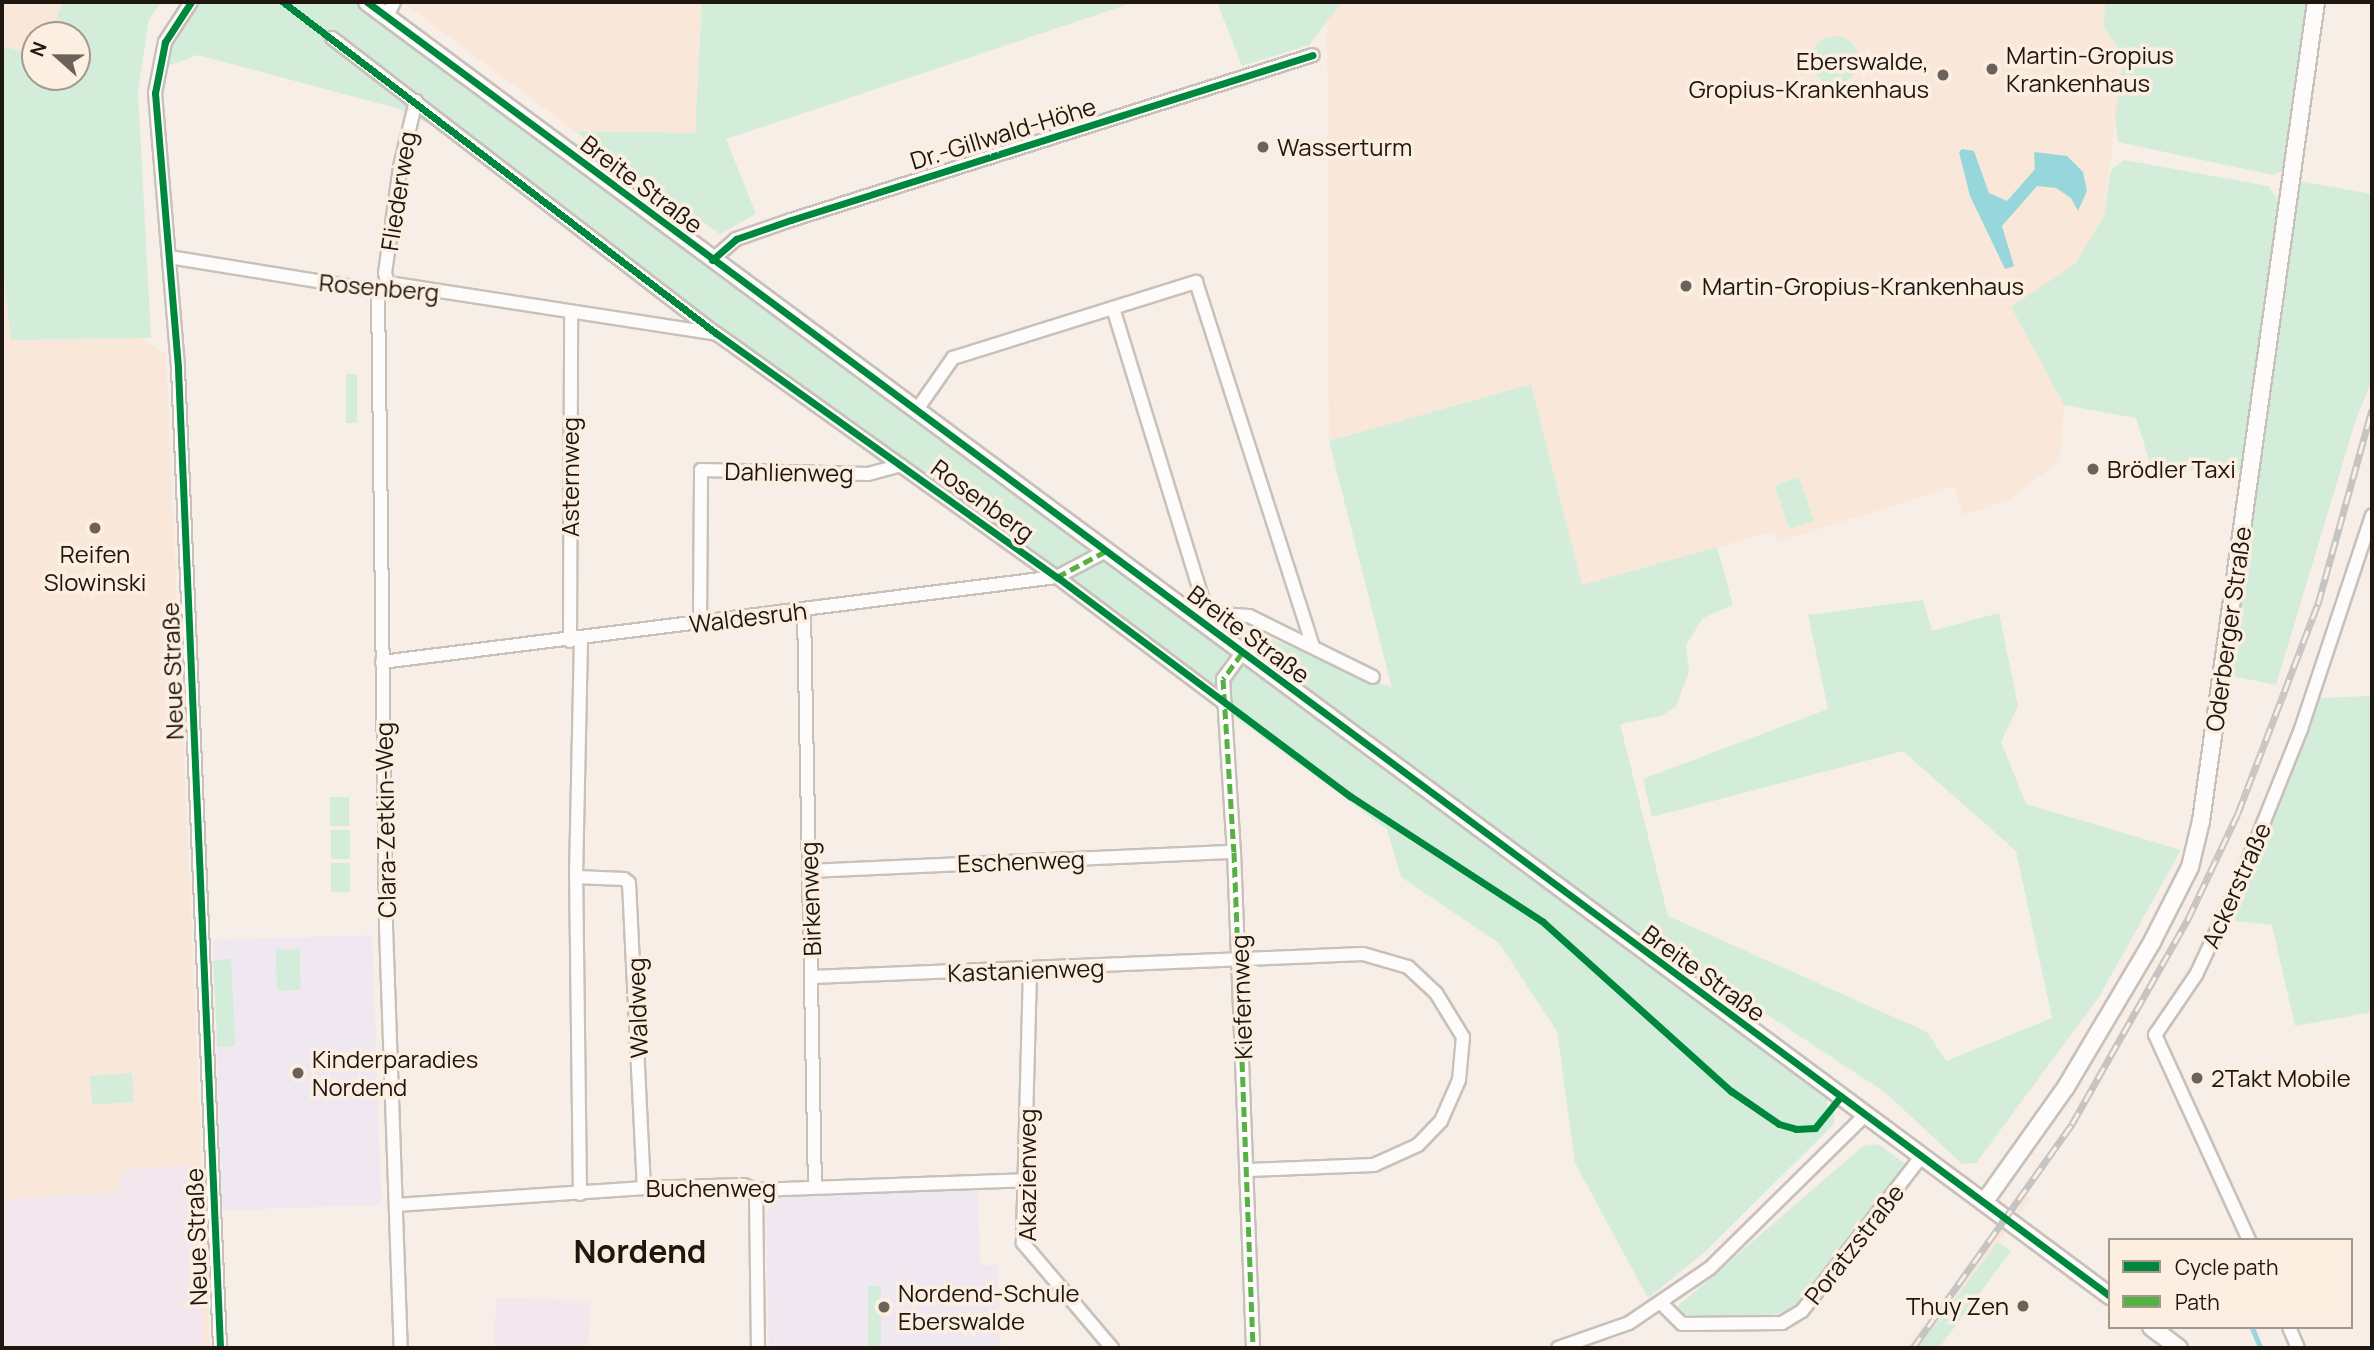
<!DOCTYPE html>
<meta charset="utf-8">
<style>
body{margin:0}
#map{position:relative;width:2374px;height:1350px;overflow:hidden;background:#f6eee7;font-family:Manrope,sans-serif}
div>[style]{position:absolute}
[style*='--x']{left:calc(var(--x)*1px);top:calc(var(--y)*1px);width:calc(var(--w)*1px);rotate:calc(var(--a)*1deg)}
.built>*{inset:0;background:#f9e8d9}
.industrial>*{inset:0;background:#f4e6ed;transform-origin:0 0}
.education>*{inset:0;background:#efe8f1;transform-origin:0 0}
.green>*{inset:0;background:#d4eddb;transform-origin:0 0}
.round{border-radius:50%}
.water>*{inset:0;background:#97d7dc}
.stream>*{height:4.5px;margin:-2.25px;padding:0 2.25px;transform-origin:2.25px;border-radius:2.25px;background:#97d7dc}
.roads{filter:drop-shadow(2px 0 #c8c1ba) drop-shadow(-2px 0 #c8c1ba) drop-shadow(0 2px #c8c1ba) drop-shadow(0 -2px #c8c1ba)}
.street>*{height:12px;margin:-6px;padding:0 6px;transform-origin:6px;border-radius:6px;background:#fefcfb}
.secondary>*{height:16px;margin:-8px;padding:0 8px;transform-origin:8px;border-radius:8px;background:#fefcfb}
.rail>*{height:7px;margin-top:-3.5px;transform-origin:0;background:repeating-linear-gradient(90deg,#fceee1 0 13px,#c6c4c2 0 26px);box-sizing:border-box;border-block:2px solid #c6c4c2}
.quiet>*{height:5px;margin-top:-2.5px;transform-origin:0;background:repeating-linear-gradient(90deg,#55b144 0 10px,transparent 0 15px)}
.cycleway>*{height:7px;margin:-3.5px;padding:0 3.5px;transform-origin:3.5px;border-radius:3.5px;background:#00873e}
.dots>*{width:19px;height:19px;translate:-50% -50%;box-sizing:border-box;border:4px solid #fceee1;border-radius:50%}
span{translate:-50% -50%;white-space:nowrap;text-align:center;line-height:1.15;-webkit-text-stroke:7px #fceee1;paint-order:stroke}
.poi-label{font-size:24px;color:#1f170f}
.left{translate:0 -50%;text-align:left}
.right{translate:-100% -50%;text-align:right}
.street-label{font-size:24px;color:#1f170f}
.district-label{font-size:32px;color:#1f170f;font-weight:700}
.frame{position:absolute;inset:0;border:4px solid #1f170f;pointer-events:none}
.legend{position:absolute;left:2108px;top:1238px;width:245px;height:91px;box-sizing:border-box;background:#fceee1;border:2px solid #a4988d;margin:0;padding:9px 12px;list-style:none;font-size:21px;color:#1f170f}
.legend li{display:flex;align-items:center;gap:14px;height:35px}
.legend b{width:35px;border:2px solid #a4988d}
.north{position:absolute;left:21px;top:21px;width:70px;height:70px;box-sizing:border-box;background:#fceee1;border:2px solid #a4988d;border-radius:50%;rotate:291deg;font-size:19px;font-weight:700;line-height:28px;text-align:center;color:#1f170f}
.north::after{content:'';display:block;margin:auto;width:24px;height:32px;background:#6a625b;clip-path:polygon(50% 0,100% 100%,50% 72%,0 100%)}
</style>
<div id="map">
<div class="built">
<div style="clip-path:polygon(2px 2px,63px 2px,50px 35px,35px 35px,35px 55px,2px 46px)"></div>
<div style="clip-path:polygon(403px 2px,702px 2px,695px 133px,575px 131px)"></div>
<div style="clip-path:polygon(1342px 2px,2105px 2px,2104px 28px,2117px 46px,2122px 67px,2104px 216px,2075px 264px,2011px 307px,2064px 405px,2060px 461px,2006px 501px,1963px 515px,1955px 486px,1778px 542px,1774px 531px,1582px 586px,1531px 384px,1329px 441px,1327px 22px)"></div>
<div style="clip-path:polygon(2px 260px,11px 340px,142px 338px,166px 355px,210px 1348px,2px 1348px)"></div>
<div style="clip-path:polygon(2023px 1193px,2031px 1198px,1998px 1242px,1917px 1348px,1906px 1348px)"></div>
</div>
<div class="industrial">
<div style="clip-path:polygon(192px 1165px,197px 1167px,204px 1348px,2px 1348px,2px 1199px,119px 1192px,119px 1180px,129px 1169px)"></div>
<div style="left:496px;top:1298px;width:94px;height:50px;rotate:2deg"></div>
</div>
<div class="education">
<div style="left:372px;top:935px;width:270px;height:159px;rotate:88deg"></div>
<div style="clip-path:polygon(978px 1186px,980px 1265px,997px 1265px,1001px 1348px,769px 1348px,766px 1215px,776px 1196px)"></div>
</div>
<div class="green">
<div style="clip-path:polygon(63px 2px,162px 2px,149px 19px,138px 91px,151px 338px,11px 340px,2px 260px,2px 46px,35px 55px,35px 77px,77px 77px,77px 35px,50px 35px)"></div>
<div style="clip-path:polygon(197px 2px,355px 2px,1774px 1055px,1829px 1099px,1826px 1104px,1835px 1114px,1834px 1124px,1706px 1251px,1648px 1298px,1575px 1163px,1557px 1031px,1499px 943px,1401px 877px,1387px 829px,441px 130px,396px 108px,198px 55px,165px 67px,171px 45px)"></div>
<div style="clip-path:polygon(702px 2px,1135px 2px,726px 139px,756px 214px,720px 234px,575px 131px,695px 133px)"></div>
<div style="clip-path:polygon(1217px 2px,1342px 2px,1309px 45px,1242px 66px)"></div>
<div style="clip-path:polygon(2105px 2px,2311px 2px,2290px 160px,2281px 172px,2273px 175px,2118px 142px,2115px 118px,2122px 67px,2117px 46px,2104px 28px)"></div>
<div class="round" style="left:1811px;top:36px;width:48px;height:48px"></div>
<div style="clip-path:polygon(2124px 160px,2268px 186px,2280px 202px,2243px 472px,2197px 469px,2155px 479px,2136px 418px,2064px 405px,2011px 307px,2075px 264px,2104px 216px,2111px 170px)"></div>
<div style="clip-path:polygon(2298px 181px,2372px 194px,2372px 380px,2356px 419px,2276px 685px,2232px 676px)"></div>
<div style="left:346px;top:374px;width:11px;height:49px"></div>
<div style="clip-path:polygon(1531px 384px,1582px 585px,1717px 547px,1733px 605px,1703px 618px,1686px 645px,1689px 672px,1676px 706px,1661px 716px,1620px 724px,1668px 916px,1927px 1032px,1946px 1061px,2052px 1018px,2016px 851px,1903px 751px,1652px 817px,1643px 779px,1828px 709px,1808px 615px,1923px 600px,1932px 631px,1999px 613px,2018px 706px,2001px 742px,2026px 804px,2181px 850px,2099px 997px,1976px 1163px,1962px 1164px,1886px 1093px,1657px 942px,1644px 944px,1238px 639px,1248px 629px,1392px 688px,1329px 441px)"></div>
<div style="left:1799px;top:477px;width:46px;height:26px;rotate:71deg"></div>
<div style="clip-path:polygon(2372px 696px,2372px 1012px,2295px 1026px,2272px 925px,2229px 920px,2316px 698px)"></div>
<div style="left:330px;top:797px;width:19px;height:29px"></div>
<div style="left:331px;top:830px;width:19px;height:29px"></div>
<div style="left:331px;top:863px;width:19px;height:29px"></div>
<div style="left:300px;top:949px;width:41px;height:24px;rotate:89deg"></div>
<div style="left:231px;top:959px;width:87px;height:18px;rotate:87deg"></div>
<div style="left:132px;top:1073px;width:29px;height:42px;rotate:86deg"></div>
<div style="clip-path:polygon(1878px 1144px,1907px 1165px,1801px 1303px,1787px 1312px,1757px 1317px,1698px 1319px,1682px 1314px,1677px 1307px,1863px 1146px)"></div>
<div style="clip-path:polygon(1998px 1242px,2011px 1251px,1939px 1348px,1917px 1348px)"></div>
<div style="left:868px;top:1286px;width:13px;height:62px"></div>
</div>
<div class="water">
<div style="clip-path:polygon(1962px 149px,1974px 151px,1989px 193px,2007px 201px,2035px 169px,2034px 152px,2067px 156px,2083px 172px,2087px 191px,2078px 211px,2071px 198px,2056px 188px,2037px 186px,2002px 226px,2014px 266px,2005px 269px,1970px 196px,1959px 152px)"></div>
</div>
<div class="stream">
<div style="--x:2252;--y:1327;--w:23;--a:67"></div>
</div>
<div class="roads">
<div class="street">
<div style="--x:191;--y:2;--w:48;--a:123"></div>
<div style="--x:165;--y:42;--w:52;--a:101.1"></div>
<div style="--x:155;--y:93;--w:277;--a:85.2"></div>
<div style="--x:178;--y:369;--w:980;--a:87.54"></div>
<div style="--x:387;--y:16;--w:16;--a:-63"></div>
<div style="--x:332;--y:38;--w:486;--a:37.6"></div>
<div style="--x:169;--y:257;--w:212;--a:9.2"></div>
<div style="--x:378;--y:291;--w:13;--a:-39"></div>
<div style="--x:388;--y:283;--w:333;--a:8.8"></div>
<div style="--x:717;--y:334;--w:418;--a:35.6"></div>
<div style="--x:1057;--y:577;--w:209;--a:37"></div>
<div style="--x:712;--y:260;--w:32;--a:-41"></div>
<div style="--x:736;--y:239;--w:58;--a:-19.1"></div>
<div style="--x:791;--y:220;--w:547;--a:-17.54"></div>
<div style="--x:388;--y:283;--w:10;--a:-107"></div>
<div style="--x:385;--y:273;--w:107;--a:-81.9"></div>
<div style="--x:400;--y:167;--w:68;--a:-76.4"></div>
<div style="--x:378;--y:291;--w:636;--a:89.28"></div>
<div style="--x:386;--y:927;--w:421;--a:88"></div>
<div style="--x:1113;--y:308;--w:319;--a:72.9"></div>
<div style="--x:1207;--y:613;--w:11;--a:124"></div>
<div style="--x:916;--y:411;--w:65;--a:-55.1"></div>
<div style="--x:953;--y:358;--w:255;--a:-17.4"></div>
<div style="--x:1196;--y:282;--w:382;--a:72.2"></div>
<div style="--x:804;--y:611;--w:576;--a:88.91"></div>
<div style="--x:1207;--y:613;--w:42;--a:4.1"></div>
<div style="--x:1249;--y:616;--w:138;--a:26.2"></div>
<div style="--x:700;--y:622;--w:152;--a:-89.6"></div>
<div style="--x:701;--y:470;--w:167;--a:1.4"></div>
<div style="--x:868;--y:474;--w:34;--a:-15"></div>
<div style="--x:570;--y:641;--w:328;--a:-89.8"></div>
<div style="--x:1242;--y:653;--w:32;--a:126"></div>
<div style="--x:1223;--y:679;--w:173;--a:86.4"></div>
<div style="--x:1234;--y:852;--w:496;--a:87.8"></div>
<div style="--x:382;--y:662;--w:680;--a:-7.18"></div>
<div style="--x:1057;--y:577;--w:55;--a:-28"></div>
<div style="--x:809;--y:871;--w:425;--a:-2.6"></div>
<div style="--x:576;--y:877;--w:48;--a:2.4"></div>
<div style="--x:624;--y:879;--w:6;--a:39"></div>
<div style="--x:629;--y:883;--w:305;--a:87.2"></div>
<div style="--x:1030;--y:970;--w:273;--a:91.5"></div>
<div style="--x:1023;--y:1243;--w:138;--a:49.7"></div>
<div style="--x:812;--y:977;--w:551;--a:-2.39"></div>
<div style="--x:1363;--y:954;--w:47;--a:16.1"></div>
<div style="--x:1408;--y:967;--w:38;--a:43"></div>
<div style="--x:1436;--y:993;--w:52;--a:58.5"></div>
<div style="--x:1463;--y:1037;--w:43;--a:95.3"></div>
<div style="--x:1459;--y:1080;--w:45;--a:113.7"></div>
<div style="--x:1441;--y:1121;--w:33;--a:134"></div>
<div style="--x:1418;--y:1145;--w:48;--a:155.6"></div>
<div style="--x:1374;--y:1165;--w:126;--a:177.7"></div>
<div style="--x:756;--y:1190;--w:158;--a:89.3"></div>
<div style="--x:580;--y:1194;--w:317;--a:-90.7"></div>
<div style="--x:576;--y:877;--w:237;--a:-88.8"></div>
<div style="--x:396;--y:1205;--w:249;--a:-3.9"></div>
<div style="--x:644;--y:1188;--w:100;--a:-1.7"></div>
<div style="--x:744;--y:1185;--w:13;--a:23"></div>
<div style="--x:756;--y:1190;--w:269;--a:-2.1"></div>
<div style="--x:2249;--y:1240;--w:226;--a:-114.6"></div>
<div style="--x:2155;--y:1035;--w:73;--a:-55.7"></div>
<div style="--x:2196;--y:975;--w:104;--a:-64.9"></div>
<div style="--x:2240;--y:881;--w:164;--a:-68.1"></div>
<div style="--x:2301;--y:729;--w:225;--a:-71.6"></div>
<div style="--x:1662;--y:1304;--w:28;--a:45"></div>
<div style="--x:1682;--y:1324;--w:100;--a:-0.6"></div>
<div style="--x:1782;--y:1323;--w:23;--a:-31"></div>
<div style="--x:1802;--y:1311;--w:196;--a:-52.3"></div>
<div style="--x:2289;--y:1327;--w:23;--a:67"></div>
<div style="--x:1558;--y:1348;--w:75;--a:-19.4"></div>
<div style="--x:1629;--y:1323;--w:98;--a:-34.2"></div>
<div style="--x:1710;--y:1268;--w:218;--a:-44.6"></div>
</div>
<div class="secondary">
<div style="--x:367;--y:2;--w:2171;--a:36.59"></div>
<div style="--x:1985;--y:1201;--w:140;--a:-54.6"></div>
<div style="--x:2066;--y:1087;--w:169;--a:-59.3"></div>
<div style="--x:2152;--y:942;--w:84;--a:-63.1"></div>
<div style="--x:2190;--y:867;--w:47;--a:-76.6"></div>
<div style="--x:2201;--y:821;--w:827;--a:-82.01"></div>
<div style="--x:2151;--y:1327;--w:35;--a:37"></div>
</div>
</div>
<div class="rail">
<div style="--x:1913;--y:1348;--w:275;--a:-54.6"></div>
<div style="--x:2072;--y:1124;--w:236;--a:-60.5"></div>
<div style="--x:2188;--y:919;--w:117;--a:-64.7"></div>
<div style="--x:2238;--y:813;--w:224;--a:-69.1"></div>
<div style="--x:2318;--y:604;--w:202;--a:-74.5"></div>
</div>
<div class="quiet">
<div style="--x:1057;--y:577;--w:55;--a:-28"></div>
<div style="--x:1242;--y:653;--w:32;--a:126"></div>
<div style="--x:1223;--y:679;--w:173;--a:86.4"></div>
<div style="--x:1234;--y:852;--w:496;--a:87.8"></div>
</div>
<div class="cycleway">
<div style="--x:191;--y:2;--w:48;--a:123"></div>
<div style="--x:165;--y:42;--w:52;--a:101.1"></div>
<div style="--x:155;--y:93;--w:277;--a:85.2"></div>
<div style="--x:178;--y:369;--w:980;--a:87.54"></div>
<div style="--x:283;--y:2;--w:546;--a:37.42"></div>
<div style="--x:717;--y:334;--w:418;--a:35.6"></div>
<div style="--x:1057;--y:577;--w:366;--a:36.8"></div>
<div style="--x:1350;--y:796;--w:230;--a:33.1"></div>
<div style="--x:1543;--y:922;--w:253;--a:42"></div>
<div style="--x:1731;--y:1091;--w:58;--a:34.5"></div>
<div style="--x:1779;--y:1124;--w:18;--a:16"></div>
<div style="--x:1796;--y:1129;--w:19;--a:-3"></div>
<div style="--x:1815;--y:1128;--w:41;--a:-50.9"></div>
<div style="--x:367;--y:2;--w:2171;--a:36.59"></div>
<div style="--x:712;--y:260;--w:32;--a:-41"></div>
<div style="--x:736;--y:239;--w:58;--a:-19.1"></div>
<div style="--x:791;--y:220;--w:547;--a:-17.54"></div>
</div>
<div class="dots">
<div style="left:1992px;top:69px;background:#6a625b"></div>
<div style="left:1943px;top:75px;background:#6a625b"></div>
<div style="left:1263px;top:147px;background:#6a625b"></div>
<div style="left:1686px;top:286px;background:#6a625b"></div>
<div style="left:2093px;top:469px;background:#6a625b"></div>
<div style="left:95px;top:528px;background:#6a625b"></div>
<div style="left:298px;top:1073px;background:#6a625b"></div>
<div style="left:2197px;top:1078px;background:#6a625b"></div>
<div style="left:2023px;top:1306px;background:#6a625b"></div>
<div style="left:884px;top:1307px;background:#6a625b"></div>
</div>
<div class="poi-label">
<span class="left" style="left:2006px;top:69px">Martin-Gropius<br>Krankenhaus</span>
<span class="right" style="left:1929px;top:75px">Eberswalde,<br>Gropius-Krankenhaus</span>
<span class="left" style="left:1277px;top:147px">Wasserturm</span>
<span class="left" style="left:1702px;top:286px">Martin-Gropius-Krankenhaus</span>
<span class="left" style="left:2107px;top:469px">Brödler Taxi</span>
<span style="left:95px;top:568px">Reifen<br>Slowinski</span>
<span class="left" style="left:312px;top:1073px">Kinderparadies<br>Nordend</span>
<span class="left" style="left:2211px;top:1078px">2Takt Mobile</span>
<span class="left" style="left:898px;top:1307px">Nordend-Schule<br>Eberswalde</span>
<span class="right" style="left:2009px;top:1306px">Thuy Zen</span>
</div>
<div class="street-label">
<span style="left:1003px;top:133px;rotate:-17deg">Dr.-Gillwald-Höhe</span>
<span style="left:642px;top:184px;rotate:37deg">Breite Straße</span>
<span style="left:398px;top:191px;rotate:-81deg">Fliederweg</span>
<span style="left:379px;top:287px;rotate:5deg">Rosenberg</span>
<span style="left:789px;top:472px;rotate:1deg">Dahlienweg</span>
<span style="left:570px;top:477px;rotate:-90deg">Asternweg</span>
<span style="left:983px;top:500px;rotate:36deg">Rosenberg</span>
<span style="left:748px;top:617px;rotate:-7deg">Waldesruh</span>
<span style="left:2228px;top:629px;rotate:-82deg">Oderberger Straße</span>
<span style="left:1249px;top:634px;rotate:37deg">Breite Straße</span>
<span style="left:172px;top:671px;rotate:-92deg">Neue Straße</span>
<span style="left:385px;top:820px;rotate:-91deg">Clara-Zetkin-Weg</span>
<span style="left:1021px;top:861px;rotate:-2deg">Eschenweg</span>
<span style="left:2236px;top:885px;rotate:-66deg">Ackerstraße</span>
<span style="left:810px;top:899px;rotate:-92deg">Birkenweg</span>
<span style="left:1026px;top:970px;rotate:-2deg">Kastanienweg</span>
<span style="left:1704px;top:973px;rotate:36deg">Breite Straße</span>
<span style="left:1241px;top:997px;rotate:-92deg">Kiefernweg</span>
<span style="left:637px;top:1008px;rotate:-92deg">Waldweg</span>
<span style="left:1027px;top:1175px;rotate:-90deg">Akazienweg</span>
<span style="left:711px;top:1188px">Buchenweg</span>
<span style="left:196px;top:1237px;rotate:-92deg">Neue Straße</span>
<span style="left:1854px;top:1244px;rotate:-52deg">Poratzstraße</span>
</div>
<div class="district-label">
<span style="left:640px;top:1251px">Nordend</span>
</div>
<div class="frame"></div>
<ul class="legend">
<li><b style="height:9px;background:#00873e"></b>Cycle path</li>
<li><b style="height:9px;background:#55b144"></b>Path</li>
</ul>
<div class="north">N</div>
</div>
